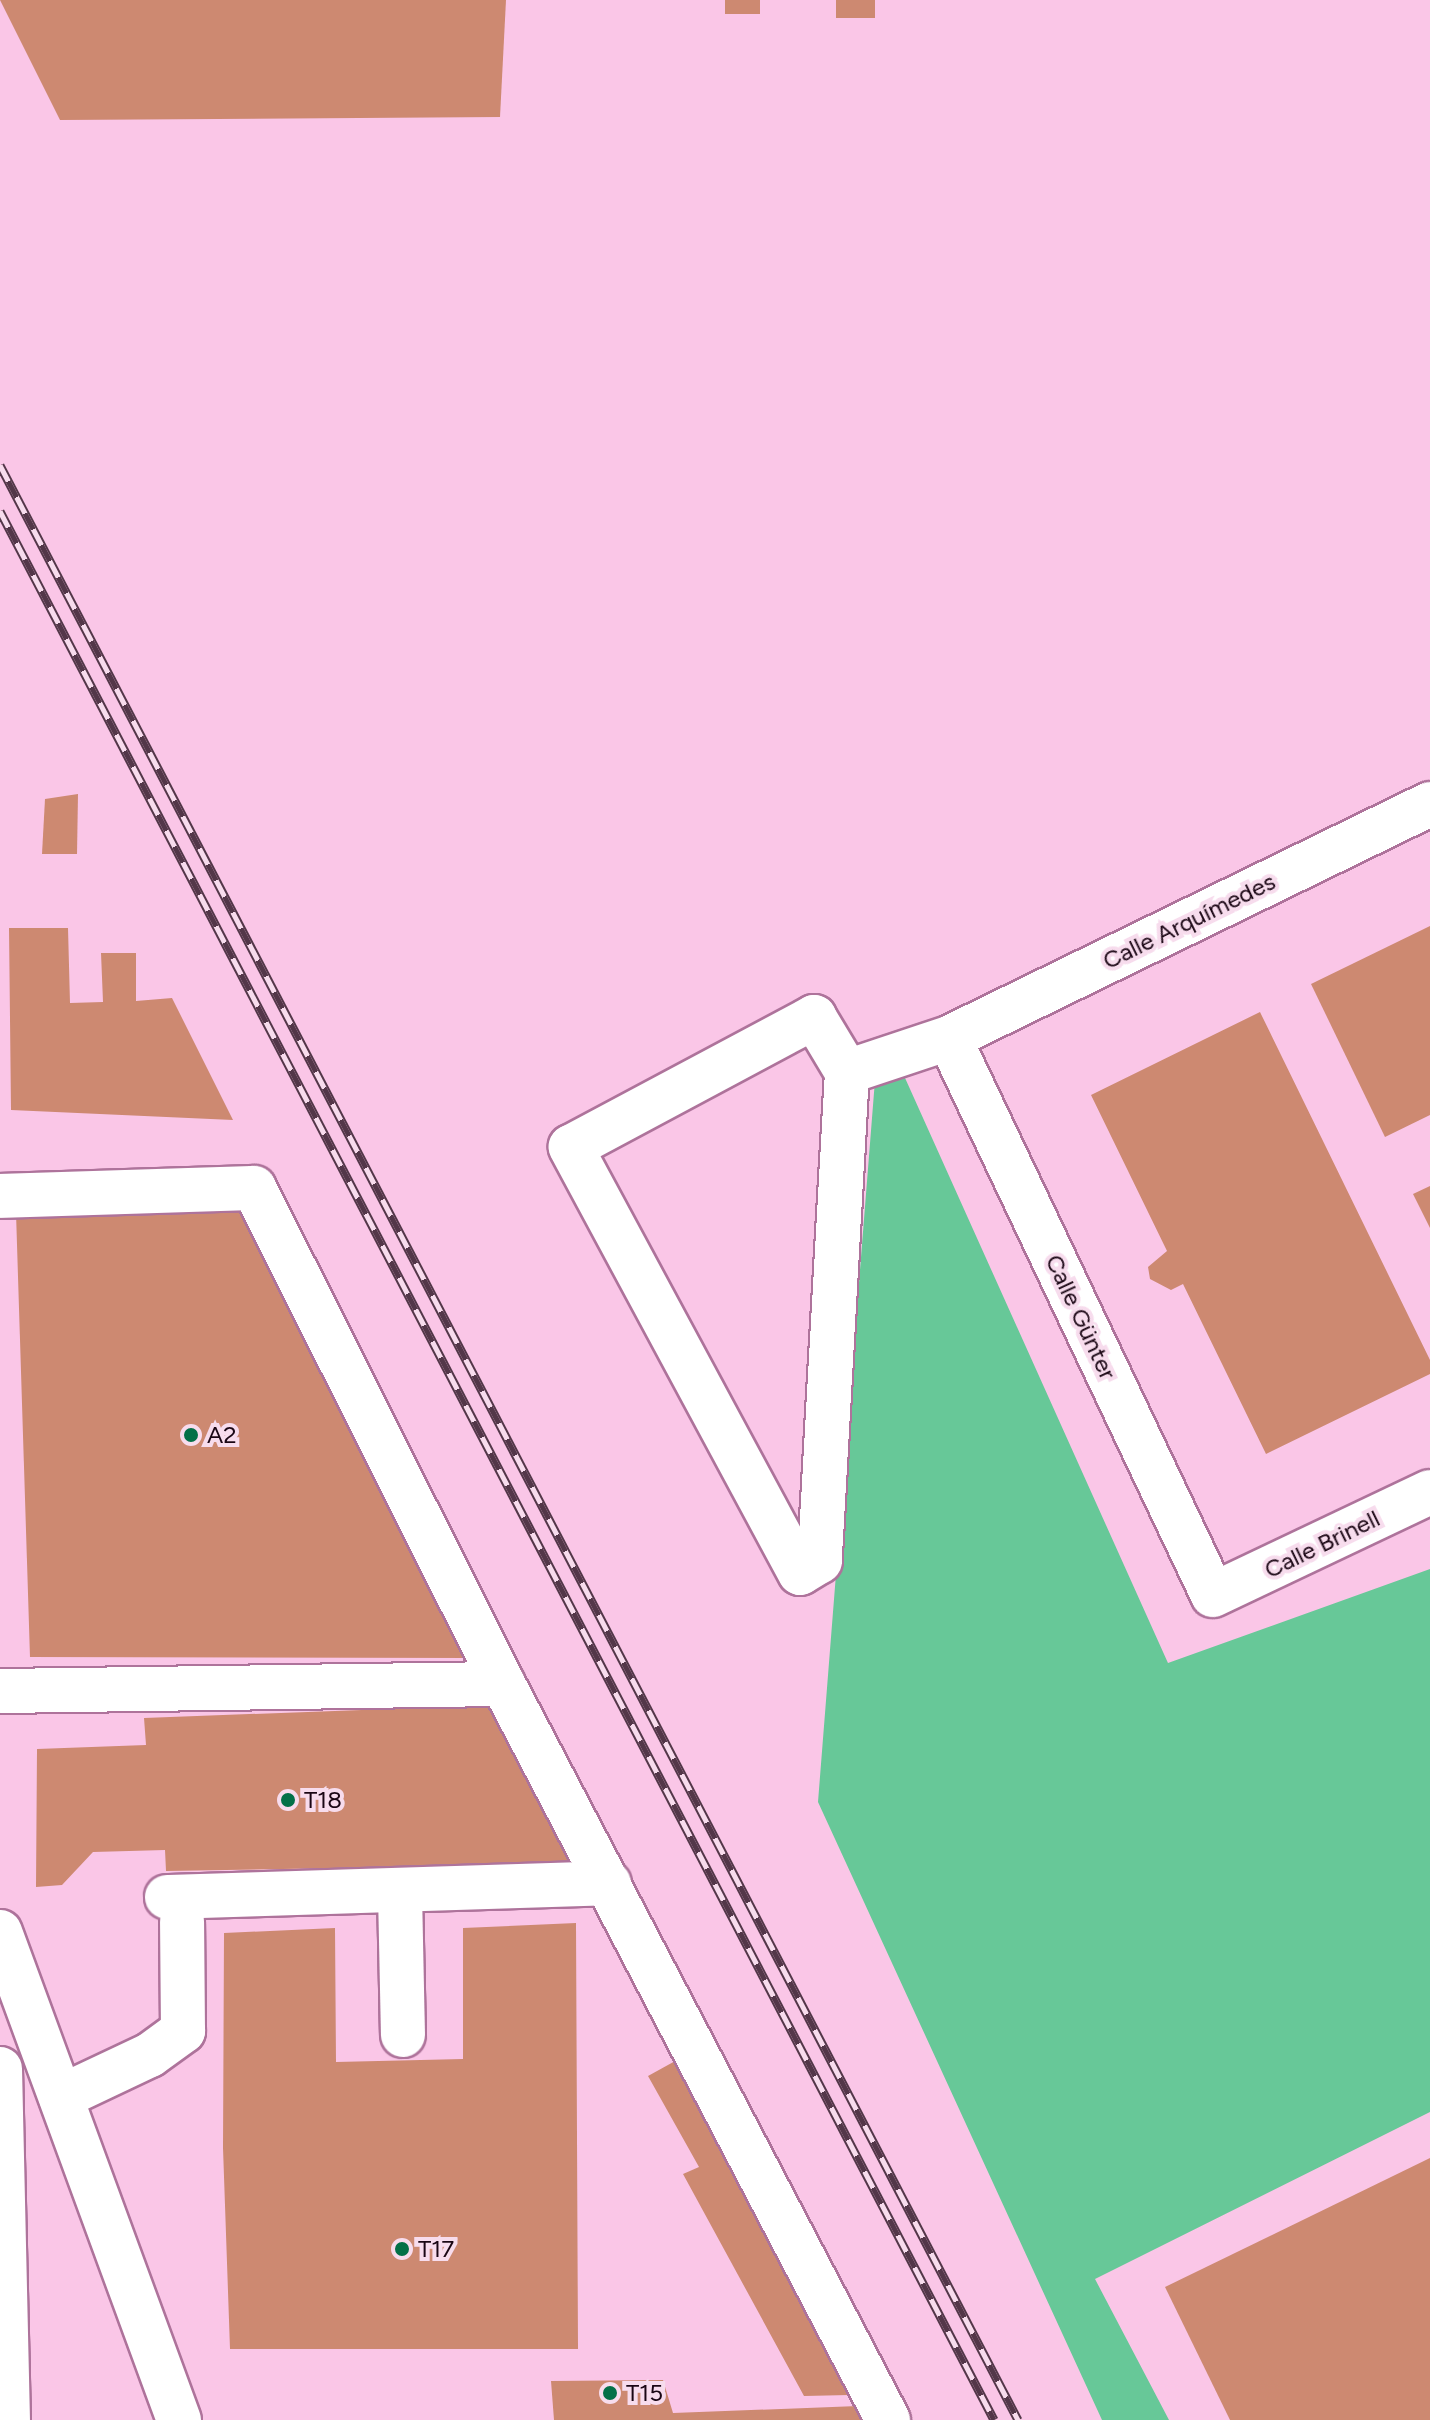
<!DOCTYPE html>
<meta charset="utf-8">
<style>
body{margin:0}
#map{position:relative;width:1430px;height:2420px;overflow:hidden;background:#fac6e7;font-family:Figtree,sans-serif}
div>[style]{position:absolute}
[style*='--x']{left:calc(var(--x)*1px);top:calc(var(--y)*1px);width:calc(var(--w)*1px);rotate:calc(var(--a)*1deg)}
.green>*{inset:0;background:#67c898}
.building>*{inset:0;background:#cd8971;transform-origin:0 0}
.roads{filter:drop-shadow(2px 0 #ae739b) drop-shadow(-2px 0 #ae739b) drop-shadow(0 2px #ae739b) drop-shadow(0 -2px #ae739b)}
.minor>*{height:44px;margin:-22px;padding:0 22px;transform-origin:22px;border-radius:22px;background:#fff}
.rail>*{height:9px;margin-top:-4.5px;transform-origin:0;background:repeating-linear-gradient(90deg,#f7dced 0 18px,#533749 0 36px);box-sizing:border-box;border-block:2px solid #533749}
.dots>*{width:22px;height:22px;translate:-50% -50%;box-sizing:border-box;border:4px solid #f7dced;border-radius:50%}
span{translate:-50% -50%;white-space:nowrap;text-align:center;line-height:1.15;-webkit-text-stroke:8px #f7dced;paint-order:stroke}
.street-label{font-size:24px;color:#1a0614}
.poi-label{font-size:24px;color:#1a0614}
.left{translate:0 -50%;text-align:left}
</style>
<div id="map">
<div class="green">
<div style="clip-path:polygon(901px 1069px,1168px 1663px,1430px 1569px,1430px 2112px,1095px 2279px,1169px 2420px,1102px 2420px,818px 1802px,875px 1080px)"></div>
</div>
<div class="building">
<div style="clip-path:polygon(0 0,506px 0,500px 117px,60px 120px)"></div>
<div style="left:725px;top:0;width:35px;height:14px"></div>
<div style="left:836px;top:0;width:39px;height:18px"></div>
<div style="clip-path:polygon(78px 794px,77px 854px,42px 854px,45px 799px)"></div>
<div style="clip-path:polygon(1430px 926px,1430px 1115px,1385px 1137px,1311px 984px)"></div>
<div style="clip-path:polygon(9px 928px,68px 928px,70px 1003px,103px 1002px,101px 953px,136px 953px,136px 1001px,172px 998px,233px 1120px,11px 1110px)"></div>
<div style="clip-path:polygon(1260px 1012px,1430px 1360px,1430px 1374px,1266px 1454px,1183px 1284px,1171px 1290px,1150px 1279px,1148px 1267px,1167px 1251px,1091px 1095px)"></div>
<div style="clip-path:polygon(1430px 1186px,1430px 1228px,1413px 1194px)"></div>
<div style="clip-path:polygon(241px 1194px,470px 1658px,30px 1657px,16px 1213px)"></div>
<div style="clip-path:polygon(496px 1705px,570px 1864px,166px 1871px,165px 1850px,93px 1852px,62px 1885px,36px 1887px,37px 1749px,146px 1745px,144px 1718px)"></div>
<div style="clip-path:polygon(576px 1923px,578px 2349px,230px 2349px,223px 2148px,224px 1933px,335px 1928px,336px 2062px,463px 2059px,463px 1928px)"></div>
<div style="clip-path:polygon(677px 2060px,800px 2296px,849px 2395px,804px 2396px,683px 2174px,699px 2167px,648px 2076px)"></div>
<div style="clip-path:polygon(1430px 2158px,1430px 2420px,1230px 2420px,1165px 2287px)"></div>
<div style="clip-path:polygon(663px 2380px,673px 2413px,858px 2406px,866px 2420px,554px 2420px,551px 2381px)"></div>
</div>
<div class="roads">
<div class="minor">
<div style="--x:949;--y:1038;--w:616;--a:64.64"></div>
<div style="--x:1213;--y:1595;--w:240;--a:-25.4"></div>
<div style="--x:847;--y:1072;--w:490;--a:93.2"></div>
<div style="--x:820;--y:1561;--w:23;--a:149"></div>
<div style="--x:800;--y:1573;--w:484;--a:-118.3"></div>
<div style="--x:571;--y:1147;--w:276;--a:-28.1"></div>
<div style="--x:814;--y:1017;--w:64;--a:59"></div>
<div style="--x:847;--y:1072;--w:108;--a:-18.4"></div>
<div style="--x:949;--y:1038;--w:535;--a:-25.94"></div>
<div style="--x:0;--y:1196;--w:254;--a:-1.8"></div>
<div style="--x:254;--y:1188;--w:555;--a:63.34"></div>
<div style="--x:0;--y:1691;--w:503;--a:-0.8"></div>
<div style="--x:503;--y:1684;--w:831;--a:62.39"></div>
<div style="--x:400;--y:1893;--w:142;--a:88.8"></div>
<div style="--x:167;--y:1897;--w:442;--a:-1.8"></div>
<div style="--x:0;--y:1932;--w:520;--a:69.86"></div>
<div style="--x:0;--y:2069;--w:351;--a:88.7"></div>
<div style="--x:61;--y:2097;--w:98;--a:-25.3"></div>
<div style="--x:150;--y:2055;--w:41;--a:-36"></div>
<div style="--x:183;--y:2031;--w:109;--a:-90.5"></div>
</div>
</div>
<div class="rail">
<div style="--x:0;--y:465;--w:2204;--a:62.49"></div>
<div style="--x:0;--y:511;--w:2152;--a:62.49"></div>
</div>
<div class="dots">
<div style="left:191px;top:1435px;background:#037048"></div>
<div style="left:288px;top:1800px;background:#037048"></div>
<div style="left:402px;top:2249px;background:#037048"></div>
<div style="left:610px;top:2393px;background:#037048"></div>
</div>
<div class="street-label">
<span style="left:1189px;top:921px;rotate:-26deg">Calle Arquímedes</span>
<span style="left:1081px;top:1317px;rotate:65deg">Calle Günter</span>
<span style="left:1322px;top:1544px;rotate:-26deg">Calle Brinell</span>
</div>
<div class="poi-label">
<span class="left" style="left:207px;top:1435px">A2</span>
<span class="left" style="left:304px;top:1800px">T18</span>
<span class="left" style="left:418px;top:2249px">T17</span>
<span class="left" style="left:626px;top:2393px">T15</span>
</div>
</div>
